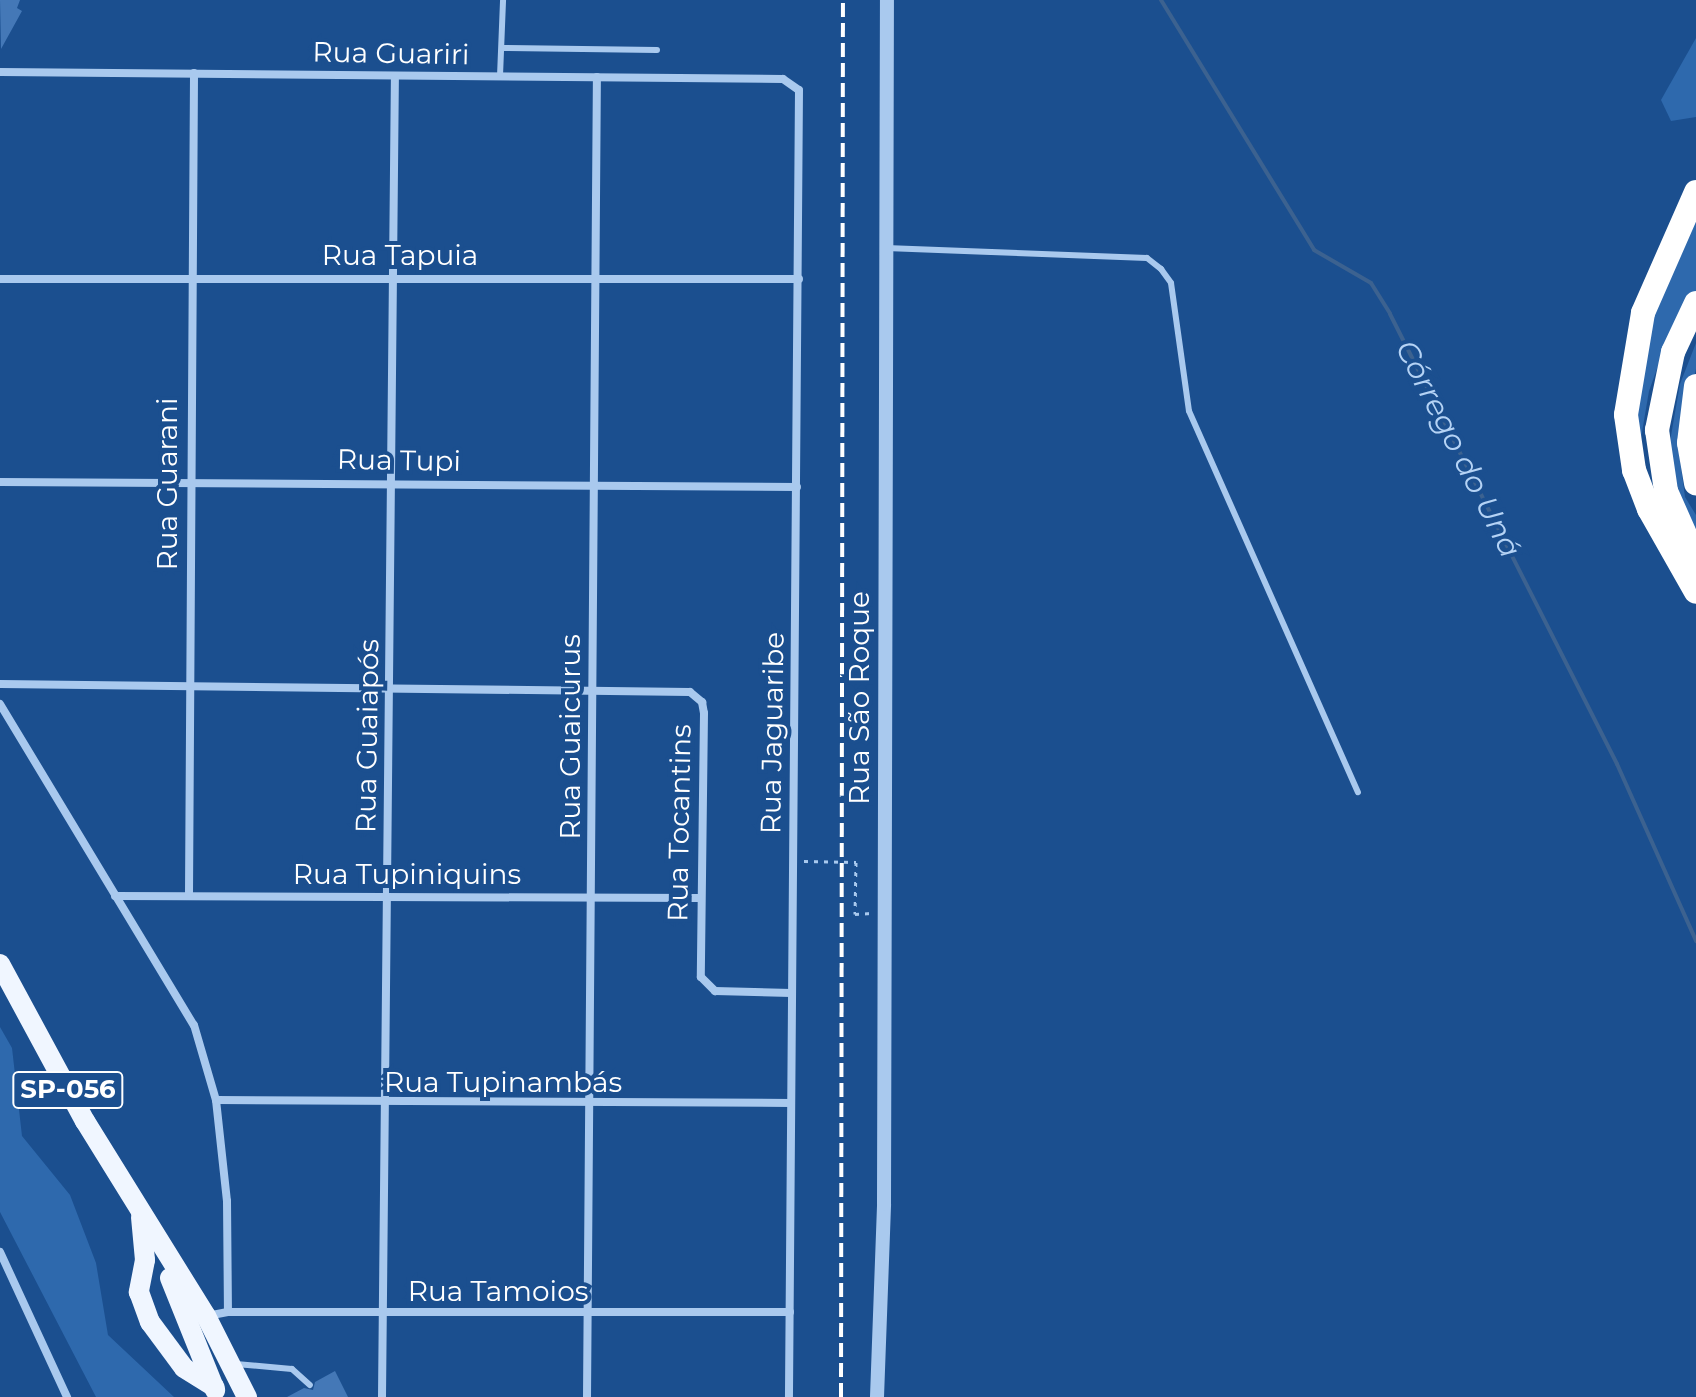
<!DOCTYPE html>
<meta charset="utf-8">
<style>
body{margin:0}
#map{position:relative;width:1696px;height:1397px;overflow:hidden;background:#1b4f8f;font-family:Montserrat,sans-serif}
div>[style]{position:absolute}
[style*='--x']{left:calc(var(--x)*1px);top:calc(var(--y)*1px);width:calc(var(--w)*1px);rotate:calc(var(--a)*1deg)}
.green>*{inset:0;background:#2e69ad}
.stream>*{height:4px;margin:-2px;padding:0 2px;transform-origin:2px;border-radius:2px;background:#3c6290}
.building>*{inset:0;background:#4478b7}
.path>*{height:3px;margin-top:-1.5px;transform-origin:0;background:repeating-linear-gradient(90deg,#a9c9ee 0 4px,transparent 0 10px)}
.service>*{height:6px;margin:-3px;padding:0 3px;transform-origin:3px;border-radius:3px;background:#a9c9ee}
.minor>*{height:8px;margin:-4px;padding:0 4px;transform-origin:4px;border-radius:4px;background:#a9c9ee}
.tertiary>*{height:14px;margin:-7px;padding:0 7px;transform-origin:7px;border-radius:7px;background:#a9c9ee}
.primary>*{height:20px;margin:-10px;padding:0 10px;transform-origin:10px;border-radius:10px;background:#f0f6ff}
.motorway>*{height:24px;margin:-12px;padding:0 12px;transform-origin:12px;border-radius:12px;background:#fff}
.rail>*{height:4px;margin-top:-2px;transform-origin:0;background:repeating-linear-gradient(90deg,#fff 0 14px,transparent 0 20px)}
span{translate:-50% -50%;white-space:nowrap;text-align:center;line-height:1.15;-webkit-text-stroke:8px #1b4f8f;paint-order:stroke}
.shield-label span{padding:2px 6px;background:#1b4f8f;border:2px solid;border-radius:6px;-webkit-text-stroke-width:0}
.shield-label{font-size:26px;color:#fff;font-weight:700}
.street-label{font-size:28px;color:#fff}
.water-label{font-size:30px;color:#b5d3f5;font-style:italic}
</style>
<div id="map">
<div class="green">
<div style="clip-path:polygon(1696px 38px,1696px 117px,1671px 121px,1661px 100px)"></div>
<div style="clip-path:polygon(1696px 208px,1696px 291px,1667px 341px,1649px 391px,1641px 438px,1634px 421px,1646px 324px)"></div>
<div style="clip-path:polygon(1696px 343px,1696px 369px,1678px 445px,1685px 497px,1696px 515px,1696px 550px,1668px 453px,1680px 384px)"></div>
<div style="clip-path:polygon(0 1027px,12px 1048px,22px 1136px,70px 1195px,96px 1263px,108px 1335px,174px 1397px,96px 1397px,0 1212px)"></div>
</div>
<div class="stream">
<div style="--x:1161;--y:0;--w:293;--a:58.5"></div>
<div style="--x:1314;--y:250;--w:66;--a:30.1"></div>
<div style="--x:1371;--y:283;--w:36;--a:58"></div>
<div style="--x:1390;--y:314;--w:504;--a:63.23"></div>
<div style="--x:1617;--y:764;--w:194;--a:65.9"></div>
</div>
<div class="building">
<div style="clip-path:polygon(0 0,20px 0,17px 8px,22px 11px,1px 49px)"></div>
<div style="clip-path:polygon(335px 1371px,348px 1397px,287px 1397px,304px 1388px,313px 1390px,315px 1382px)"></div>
</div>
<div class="path">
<div style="--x:804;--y:861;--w:52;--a:1.1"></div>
<div style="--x:856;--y:862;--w:52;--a:91.1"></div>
<div style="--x:855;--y:914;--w:17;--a:-3"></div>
</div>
<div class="service">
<div style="--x:503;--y:48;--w:154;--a:0.7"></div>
<div style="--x:500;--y:76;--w:76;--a:-87.7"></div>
<div style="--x:886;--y:248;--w:261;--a:2.2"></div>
<div style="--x:1147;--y:258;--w:18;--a:38"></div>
<div style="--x:1161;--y:269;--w:17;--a:54"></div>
<div style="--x:1171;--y:283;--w:129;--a:82"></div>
<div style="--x:1189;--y:411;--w:417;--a:66.1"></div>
<div style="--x:236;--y:1364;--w:56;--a:5.1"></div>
<div style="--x:292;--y:1369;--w:24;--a:42"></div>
</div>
<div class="minor">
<div style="--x:0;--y:72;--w:783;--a:0.51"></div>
<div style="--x:783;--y:79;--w:19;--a:35"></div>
<div style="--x:799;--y:90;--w:1307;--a:90.44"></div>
<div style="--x:0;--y:279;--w:799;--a:0"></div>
<div style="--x:0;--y:482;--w:797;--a:0.36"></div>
<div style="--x:0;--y:684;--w:690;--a:0.66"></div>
<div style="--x:690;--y:692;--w:16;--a:40"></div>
<div style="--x:702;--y:702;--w:11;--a:80"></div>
<div style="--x:704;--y:713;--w:264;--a:90.7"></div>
<div style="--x:701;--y:977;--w:20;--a:45"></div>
<div style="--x:715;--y:991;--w:76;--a:1.5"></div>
<div style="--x:0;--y:704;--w:375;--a:58.9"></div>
<div style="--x:194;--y:1025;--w:78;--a:73.7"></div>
<div style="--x:216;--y:1100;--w:102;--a:83.8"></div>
<div style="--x:227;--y:1201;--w:111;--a:89.5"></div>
<div style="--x:189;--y:894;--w:821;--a:-89.65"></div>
<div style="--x:115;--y:896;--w:584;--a:0.2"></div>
<div style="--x:216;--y:1100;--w:575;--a:0.3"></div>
<div style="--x:0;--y:1252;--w:160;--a:65.2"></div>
<div style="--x:207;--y:1316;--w:21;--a:-11"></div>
<div style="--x:228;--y:1312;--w:562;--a:0"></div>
<div style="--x:382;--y:1397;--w:1321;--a:-89.44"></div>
<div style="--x:587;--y:1397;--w:1320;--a:-89.57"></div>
</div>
<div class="tertiary">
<div style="--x:877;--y:1397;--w:193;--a:-87.9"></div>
<div style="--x:884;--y:1204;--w:1204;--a:-89.86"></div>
</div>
<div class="primary">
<div style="--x:0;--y:964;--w:179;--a:61.6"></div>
<div style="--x:85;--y:1121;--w:229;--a:58.2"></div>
<div style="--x:206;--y:1316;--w:91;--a:63.2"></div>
<div style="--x:141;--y:1217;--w:43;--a:84.7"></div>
<div style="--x:145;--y:1260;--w:33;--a:101"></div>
<div style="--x:139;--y:1292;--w:32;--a:70"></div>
<div style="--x:150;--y:1322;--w:57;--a:53.5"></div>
<div style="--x:184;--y:1368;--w:36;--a:32"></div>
<div style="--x:170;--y:1278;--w:121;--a:68.1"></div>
</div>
<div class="motorway">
<div style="--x:1696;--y:192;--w:132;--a:113.7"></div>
<div style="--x:1643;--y:313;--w:103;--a:99.5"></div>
<div style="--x:1626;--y:415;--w:56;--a:81.7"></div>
<div style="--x:1634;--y:470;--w:42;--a:69"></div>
<div style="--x:1649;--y:509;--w:95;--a:60.5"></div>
<div style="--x:1696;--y:303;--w:54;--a:115.1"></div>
<div style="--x:1673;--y:352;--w:80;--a:101.6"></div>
<div style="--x:1657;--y:430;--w:62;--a:81.6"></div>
<div style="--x:1666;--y:491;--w:74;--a:66.2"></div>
<div style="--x:1696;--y:386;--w:57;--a:97"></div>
<div style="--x:1689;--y:443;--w:41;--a:80.1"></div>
</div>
<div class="rail">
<div style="--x:841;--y:1397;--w:1397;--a:-89.92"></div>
</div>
<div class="shield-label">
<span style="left:68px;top:1090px">SP-056</span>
</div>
<div class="street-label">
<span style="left:391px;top:53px;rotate:1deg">Rua Guariri</span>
<span style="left:400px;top:255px">Rua Tapuia</span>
<span style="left:399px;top:460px;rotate:1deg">Rua Tupi</span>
<span style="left:167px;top:484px;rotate:-90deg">Rua Guarani</span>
<span style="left:859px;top:698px;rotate:-90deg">Rua São Roque</span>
<span style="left:772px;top:733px;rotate:-89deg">Rua Jaguaribe</span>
<span style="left:367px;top:736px;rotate:-89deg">Rua Guaiapós</span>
<span style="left:570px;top:737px;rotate:-90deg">Rua Guaicurus</span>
<span style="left:679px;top:823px;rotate:-89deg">Rua Tocantins</span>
<span style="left:407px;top:874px">Rua Tupiniquins</span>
<span style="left:503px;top:1082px">Rua Tupinambás</span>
<span style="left:498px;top:1291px">Rua Tamoios</span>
</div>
<div class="water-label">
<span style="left:1458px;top:449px;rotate:63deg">Córrego do Uná</span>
</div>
</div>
